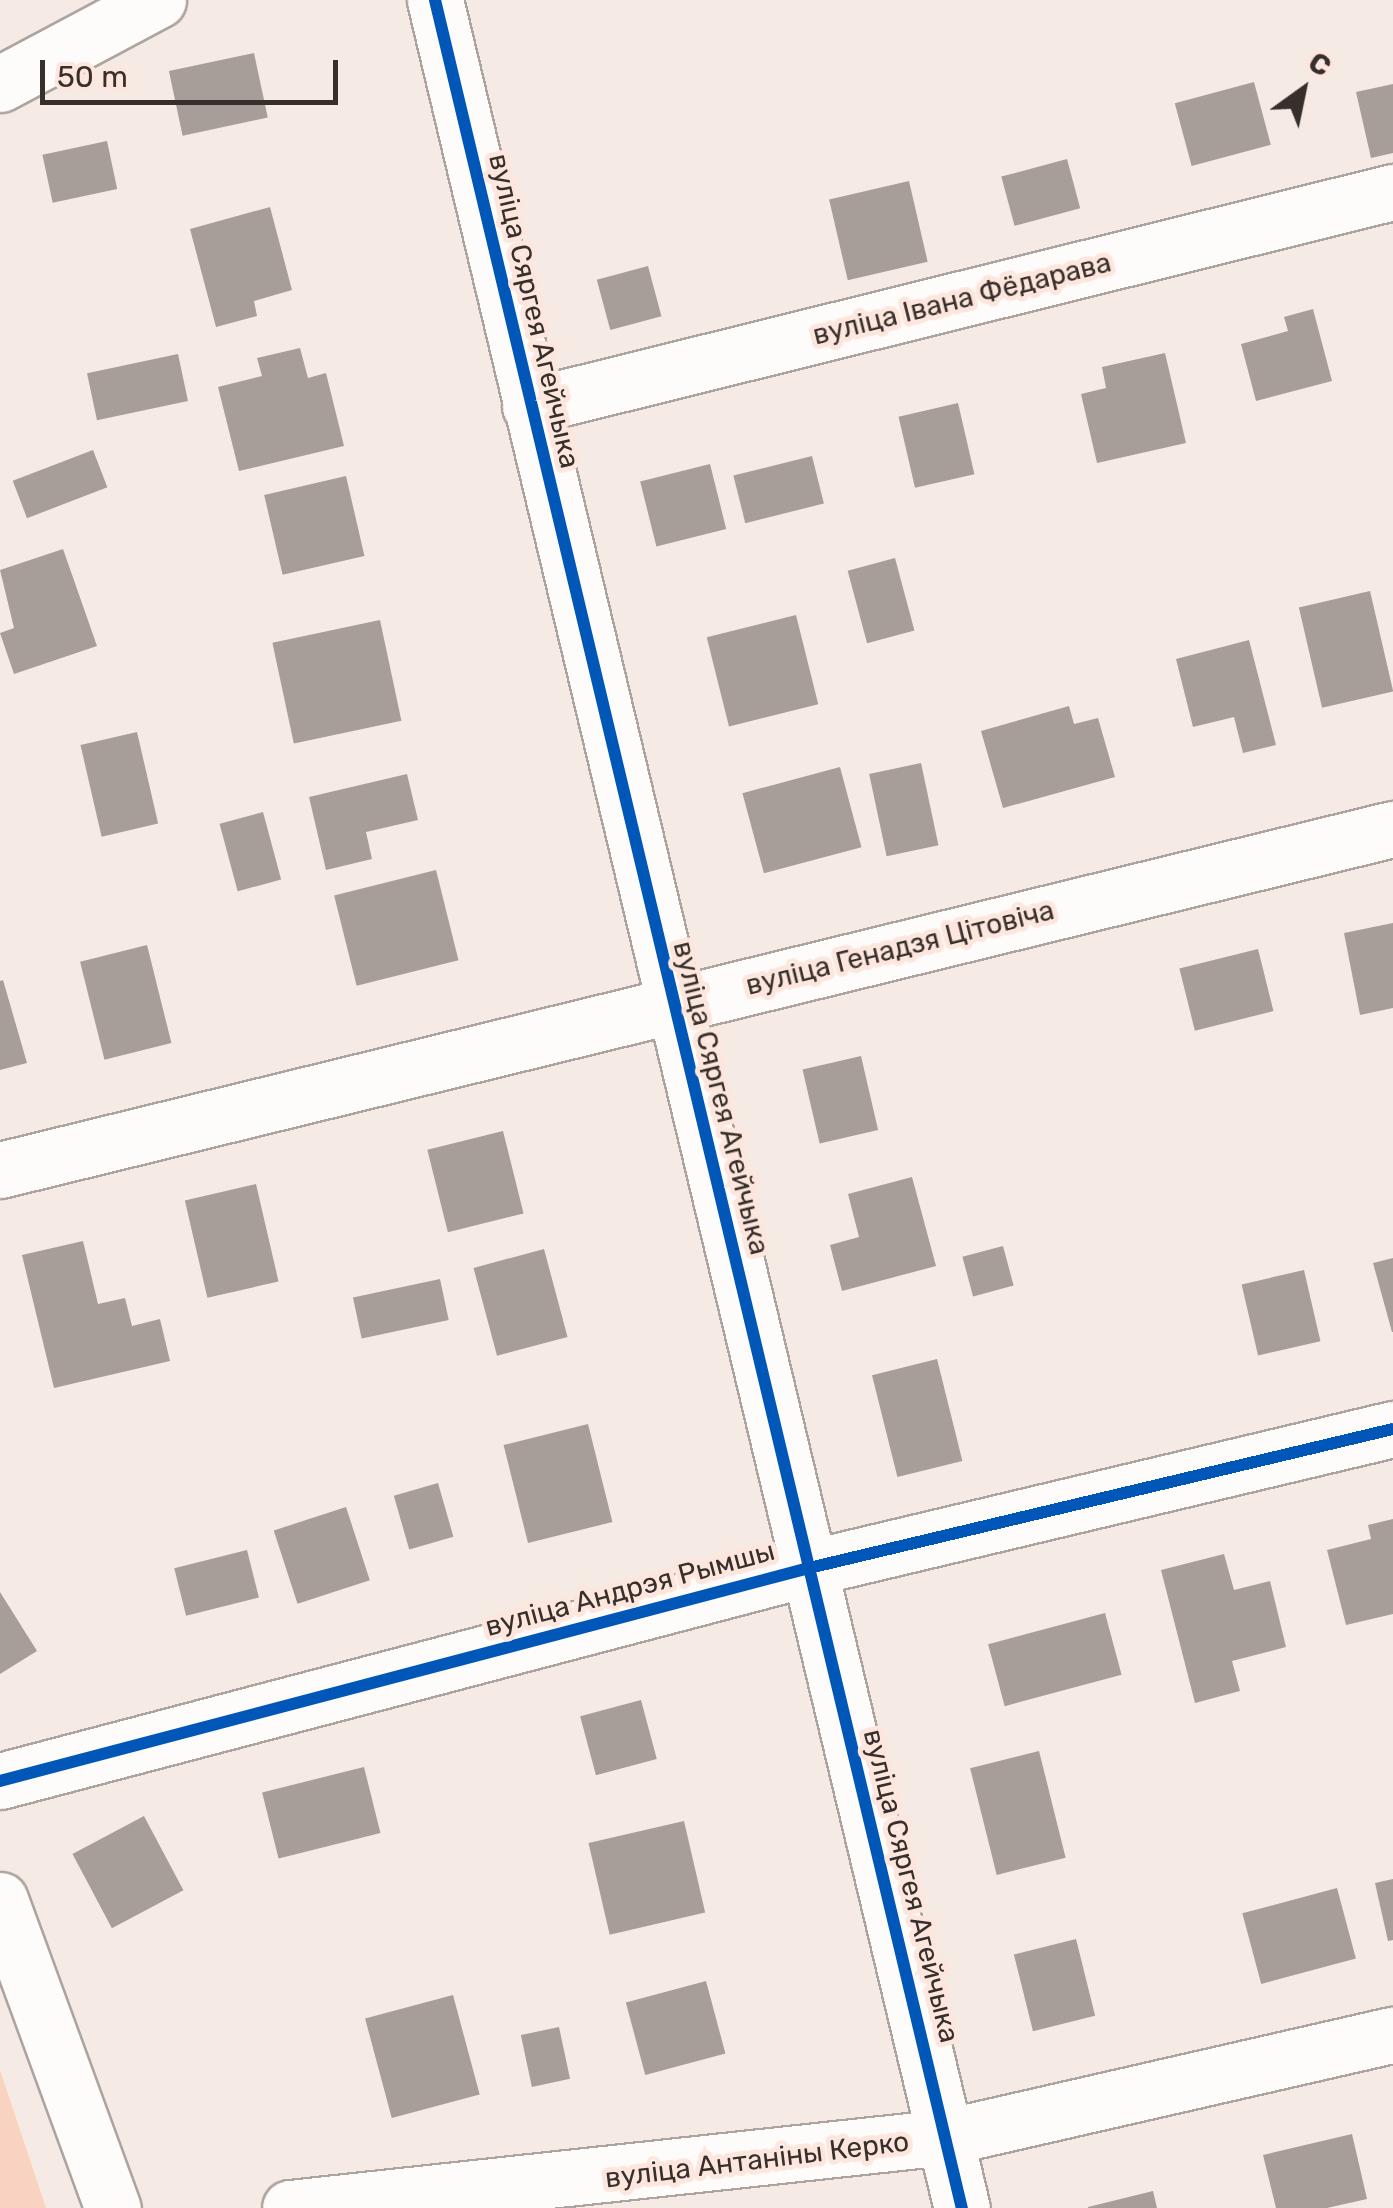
<!DOCTYPE html>
<meta charset="utf-8">
<style>
body{margin:0}
#map{position:relative;width:1393px;height:2208px;overflow:hidden;background:#f6eae4;font-family:Rubik,sans-serif}
div>[style]{position:absolute}
[style*='--x']{left:calc(var(--x)*1px);top:calc(var(--y)*1px);width:calc(var(--w)*1px);rotate:calc(var(--a)*1deg)}
.green>*{inset:0;background:#f9d2c2}
.building>*{inset:0;background:#a79e9a;transform-origin:0 0}
.roads{filter:drop-shadow(2px 0 #ada4a0) drop-shadow(-2px 0 #ada4a0) drop-shadow(0 2px #ada4a0) drop-shadow(0 -2px #ada4a0)}
.minor>*{height:55px;margin:-27.5px;padding:0 27.5px;transform-origin:27.5px;border-radius:27.5px;background:#fefcfb}
.cycleway>*{height:12px;margin:-6px;padding:0 6px;transform-origin:6px;border-radius:6px;background:#0057b8}
span{translate:-50% -50%;white-space:nowrap;text-align:center;line-height:1.15;-webkit-text-stroke:10px #fde6dd;paint-order:stroke}
.street-label{font-size:28px;color:#372f2c}
.north{position:absolute;left:1253px;top:40px;width:100px;height:100px;-webkit-text-stroke:8px #fde6dd;paint-order:stroke;rotate:33deg;font-size:28px;font-weight:700;line-height:40px;text-align:center;color:#372f2c}
.north::after{content:'';display:block;margin:auto;width:35px;height:45px;background:#372f2c;clip-path:polygon(50% 0,100% 100%,50% 72%,0 100%)}
.scale{position:absolute;left:40px;top:60px;width:298px;height:45px;box-sizing:border-box;border:5px solid #372f2c;border-top:0;padding-left:12px;font-size:30px;line-height:35px;white-space:nowrap;color:#372f2c;-webkit-text-stroke:8px #fde6dd;paint-order:stroke}
</style>
<div id="map">
<div class="green">
<div style="clip-path:polygon(0 2070px,46px 2208px,0 2208px)"></div>
</div>
<div class="building">
<div style="left:254px;top:53px;width:66px;height:87px;rotate:78deg"></div>
<div style="left:1254px;top:82px;width:65px;height:82px;rotate:75deg"></div>
<div style="clip-path:polygon(1393px 84px,1393px 153px,1371px 158px,1356px 92px)"></div>
<div style="left:107px;top:141px;width:49px;height:66px;rotate:78deg"></div>
<div style="left:1067px;top:159px;width:51px;height:68px;rotate:75deg"></div>
<div style="left:909px;top:181px;width:83px;height:82px;rotate:77deg"></div>
<div style="clip-path:polygon(270px 207px,292px 290px,254px 301px,257px 316px,216px 327px,190px 229px)"></div>
<div style="left:648px;top:266px;width:52px;height:53px;rotate:75deg"></div>
<div style="clip-path:polygon(1313px 309px,1332px 381px,1256px 401px,1241px 344px,1288px 331px,1284px 317px)"></div>
<div style="clip-path:polygon(300px 348px,308px 378px,326px 373px,344px 446px,239px 471px,218px 387px,262px 376px,257px 358px)"></div>
<div style="clip-path:polygon(1165px 353px,1186px 443px,1097px 463px,1081px 394px,1106px 388px,1102px 367px)"></div>
<div style="left:178px;top:354px;width:48px;height:93px;rotate:78deg"></div>
<div style="left:958px;top:403px;width:73px;height:61px;rotate:77deg"></div>
<div style="left:93px;top:450px;width:40px;height:86px;rotate:69deg"></div>
<div style="left:812px;top:456px;width:49px;height:81px;rotate:76deg"></div>
<div style="left:710px;top:464px;width:67px;height:72px;rotate:76deg"></div>
<div style="left:346px;top:476px;width:82px;height:84px;rotate:77deg"></div>
<div style="clip-path:polygon(63px 549px,97px 646px,14px 674px,0 633px,14px 628px,0 570px)"></div>
<div style="left:895px;top:558px;width:75px;height:49px;rotate:75deg"></div>
<div style="left:1370px;top:591px;width:103px;height:73px;rotate:77deg"></div>
<div style="left:796px;top:615px;width:92px;height:92px;rotate:76deg"></div>
<div style="left:380px;top:620px;width:103px;height:110px;rotate:78deg"></div>
<div style="clip-path:polygon(1249px 640px,1276px 745px,1243px 753px,1234px 717px,1193px 727px,1176px 659px)"></div>
<div style="clip-path:polygon(1069px 706px,1074px 724px,1098px 718px,1115px 777px,1003px 808px,981px 731px)"></div>
<div style="left:137px;top:732px;width:94px;height:58px;rotate:77deg"></div>
<div style="left:921px;top:763px;width:84px;height:53px;rotate:78deg"></div>
<div style="left:840px;top:767px;width:83px;height:101px;rotate:75deg"></div>
<div style="clip-path:polygon(407px 774px,418px 820px,366px 832px,372px 859px,326px 870px,309px 797px)"></div>
<div style="left:263px;top:812px;width:70px;height:45px;rotate:75deg"></div>
<div style="left:436px;top:870px;width:93px;height:105px;rotate:76deg"></div>
<div style="clip-path:polygon(1393px 923px,1393px 1008px,1360px 1015px,1344px 933px)"></div>
<div style="left:147px;top:945px;width:101px;height:69px;rotate:76deg"></div>
<div style="left:1258px;top:949px;width:64px;height:81px;rotate:76deg"></div>
<div style="clip-path:polygon(3px 980px,27px 1063px,0 1070px,0 981px)"></div>
<div style="left:861px;top:1056px;width:76px;height:60px;rotate:77deg"></div>
<div style="left:503px;top:1131px;width:85px;height:78px;rotate:76deg"></div>
<div style="clip-path:polygon(912px 1177px,936px 1266px,842px 1291px,830px 1245px,859px 1237px,848px 1194px)"></div>
<div style="left:256px;top:1184px;width:100px;height:73px;rotate:77deg"></div>
<div style="clip-path:polygon(83px 1241px,98px 1304px,125px 1298px,132px 1326px,160px 1319px,170px 1361px,54px 1388px,22px 1255px)"></div>
<div style="left:1003px;top:1246px;width:41px;height:42px;rotate:75deg"></div>
<div style="left:544px;top:1249px;width:91px;height:73px;rotate:75deg"></div>
<div style="clip-path:polygon(1393px 1258px,1393px 1332px,1392px 1332px,1373px 1263px)"></div>
<div style="left:1304px;top:1270px;width:73px;height:64px;rotate:77deg"></div>
<div style="left:440px;top:1279px;width:42px;height:89px;rotate:78deg"></div>
<div style="left:937px;top:1359px;width:105px;height:67px;rotate:76deg"></div>
<div style="left:588px;top:1424px;width:101px;height:87px;rotate:76deg"></div>
<div style="left:438px;top:1483px;width:56px;height:46px;rotate:74deg"></div>
<div style="left:346px;top:1507px;width:77px;height:76px;rotate:72deg"></div>
<div style="clip-path:polygon(1393px 1519px,1393px 1614px,1346px 1625px,1327px 1550px,1371px 1539px,1368px 1525px)"></div>
<div style="left:247px;top:1550px;width:49px;height:75px;rotate:76deg"></div>
<div style="clip-path:polygon(1224px 1554px,1234px 1590px,1270px 1581px,1286px 1647px,1232px 1661px,1240px 1691px,1195px 1703px,1161px 1570px)"></div>
<div style="clip-path:polygon(0 1592px,37px 1651px,0 1674px)"></div>
<div style="left:1105px;top:1613px;width:64px;height:121px;rotate:75deg"></div>
<div style="left:641px;top:1700px;width:61px;height:63px;rotate:75deg"></div>
<div style="left:1039px;top:1751px;width:110px;height:71px;rotate:76deg"></div>
<div style="left:364px;top:1767px;width:68px;height:105px;rotate:76deg"></div>
<div style="left:144px;top:1816px;width:84px;height:81px;rotate:62deg"></div>
<div style="left:684px;top:1821px;width:94px;height:98px;rotate:77deg"></div>
<div style="clip-path:polygon(1393px 1879px,1393px 1940px,1388px 1941px,1375px 1883px)"></div>
<div style="left:1337px;top:1888px;width:73px;height:98px;rotate:75deg"></div>
<div style="left:1076px;top:1939px;width:79px;height:64px;rotate:76deg"></div>
<div style="left:706px;top:1981px;width:75px;height:83px;rotate:75deg"></div>
<div style="left:453px;top:1995px;width:103px;height:91px;rotate:75deg"></div>
<div style="left:559px;top:2027px;width:53px;height:39px;rotate:78deg"></div>
<div style="clip-path:polygon(1352px 2134px,1367px 2199px,1327px 2208px,1276px 2208px,1263px 2155px)"></div>
<div style="clip-path:polygon(1153px 2191px,1157px 2208px,1088px 2208px,1088px 2207px)"></div>
</div>
<div class="roads">
<div class="minor">
<div style="--x:435;--y:0;--w:2270;--a:76.58"></div>
<div style="--x:0;--y:84;--w:179;--a:-28"></div>
<div style="--x:530;--y:406;--w:889;--a:-13.93"></div>
<div style="--x:0;--y:1170;--w:1434;--a:-13.76"></div>
<div style="--x:0;--y:1781;--w:837;--a:-14.75"></div>
<div style="--x:809;--y:1568;--w:600;--a:-13.39"></div>
<div style="--x:0;--y:1900;--w:328;--a:69.9"></div>
<div style="--x:290;--y:2208;--w:660;--a:-6.18"></div>
<div style="--x:946;--y:2137;--w:458;--a:-12.9"></div>
</div>
</div>
<div class="cycleway">
<div style="--x:435;--y:0;--w:2270;--a:76.58"></div>
<div style="--x:0;--y:1781;--w:837;--a:-14.75"></div>
<div style="--x:809;--y:1568;--w:600;--a:-13.39"></div>
</div>
<div class="street-label">
<span style="left:962px;top:299px;rotate:-14deg">вуліца Івана Фёдарава</span>
<span style="left:534px;top:311px;rotate:77deg">вуліца Сяргея Агейчыка</span>
<span style="left:900px;top:948px;rotate:-14deg">вуліца Генадзя Цітовіча</span>
<span style="left:721px;top:1098px;rotate:76deg">вуліца Сяргея Агейчыка</span>
<span style="left:630px;top:1589px;rotate:-15deg">вуліца Андрэя Рымшы</span>
<span style="left:911px;top:1886px;rotate:76deg">вуліца Сяргея Агейчыка</span>
<span style="left:757px;top:2160px;rotate:-7deg">вуліца Антаніны Керко</span>
</div>
<div class="north">С</div>
<div class="scale">50 m</div>
</div>
